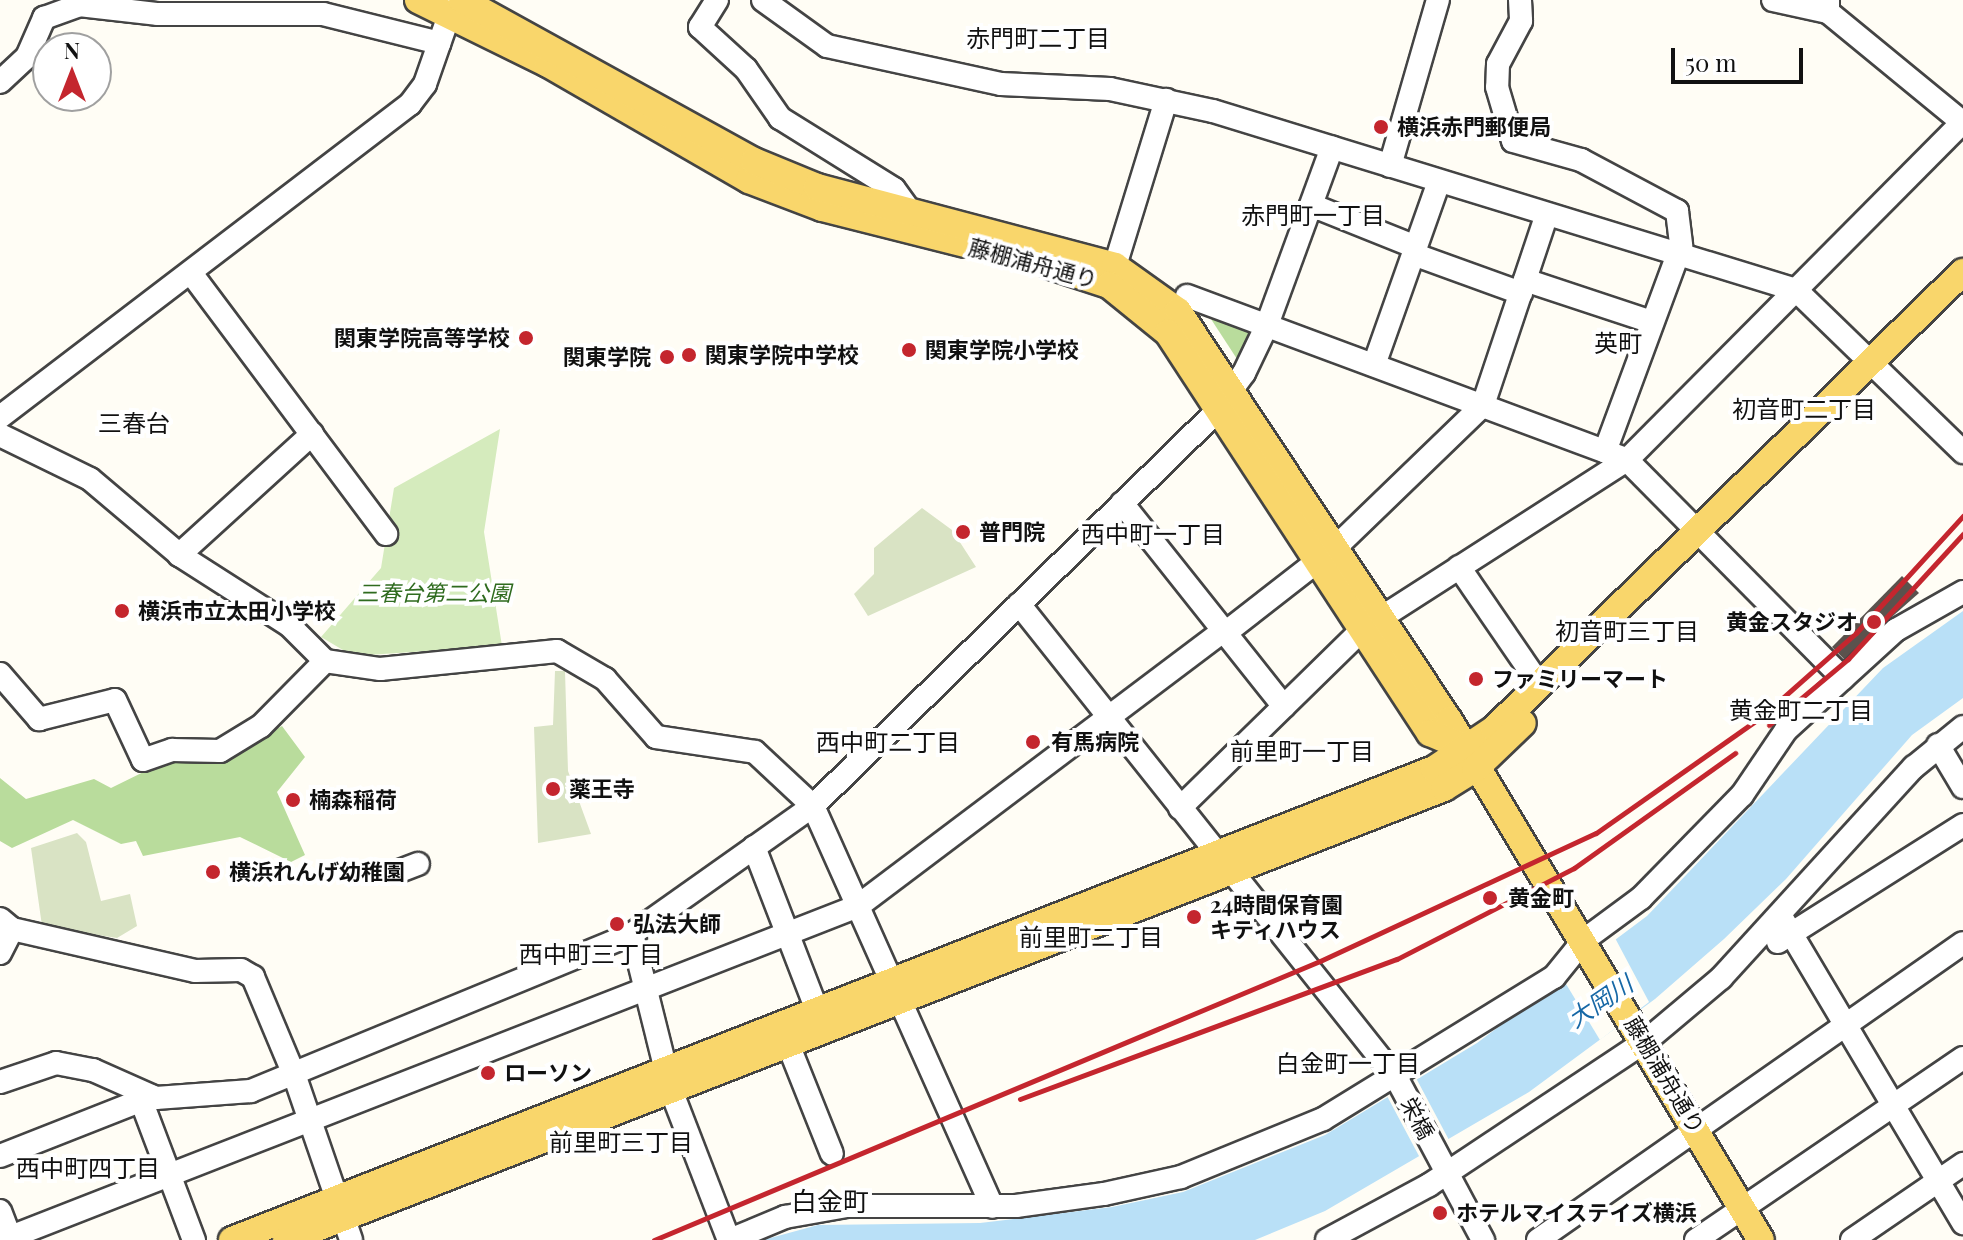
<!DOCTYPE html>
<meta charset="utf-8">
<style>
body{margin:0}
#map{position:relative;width:1963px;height:1240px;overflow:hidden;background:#fffdf5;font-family:"Playfair Display","Noto Sans JP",serif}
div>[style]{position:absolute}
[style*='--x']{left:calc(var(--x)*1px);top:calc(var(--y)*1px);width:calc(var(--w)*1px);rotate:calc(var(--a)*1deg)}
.green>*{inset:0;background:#d5ebbd}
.forest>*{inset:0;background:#b9dc9c}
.cemetery>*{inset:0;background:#d9e3c4}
.water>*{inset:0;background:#b9e0f7}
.pier>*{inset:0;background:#fffdf5;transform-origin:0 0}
.building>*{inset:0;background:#5a524d}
.roads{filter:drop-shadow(2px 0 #444) drop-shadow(-2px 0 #444) drop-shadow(0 2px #444) drop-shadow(0 -2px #444)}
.minor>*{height:22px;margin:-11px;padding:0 11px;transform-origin:11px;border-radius:11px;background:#fff}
.major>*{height:26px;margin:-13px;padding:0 13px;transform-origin:13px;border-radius:13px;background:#f9d66b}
.rail>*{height:5px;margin:-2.5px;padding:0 2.5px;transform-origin:2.5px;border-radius:2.5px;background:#c4262e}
.dots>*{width:22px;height:22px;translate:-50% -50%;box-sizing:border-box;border:4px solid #fff;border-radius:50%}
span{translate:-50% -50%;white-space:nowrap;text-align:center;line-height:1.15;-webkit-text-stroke:8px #fff;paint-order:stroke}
.poi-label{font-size:22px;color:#111;font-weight:700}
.left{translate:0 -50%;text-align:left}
.right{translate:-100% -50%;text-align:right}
.street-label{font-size:22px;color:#111}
.park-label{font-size:22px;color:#2f6b1f;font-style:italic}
.neighbourhood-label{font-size:24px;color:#111}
.water-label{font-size:24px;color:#1768a6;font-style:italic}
.quarter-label{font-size:26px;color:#111}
.north{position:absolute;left:32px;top:32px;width:80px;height:80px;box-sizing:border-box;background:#fff;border:2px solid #a0a0a0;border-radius:50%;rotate:0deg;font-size:22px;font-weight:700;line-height:32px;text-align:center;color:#111}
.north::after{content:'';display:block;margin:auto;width:28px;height:36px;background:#c4262e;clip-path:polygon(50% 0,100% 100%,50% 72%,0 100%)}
.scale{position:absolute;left:1671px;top:48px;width:132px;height:36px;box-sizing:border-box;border:4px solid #111;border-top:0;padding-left:10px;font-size:24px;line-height:28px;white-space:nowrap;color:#111;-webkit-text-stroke:6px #fff;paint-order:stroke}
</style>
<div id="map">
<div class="green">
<div style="clip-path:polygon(500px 429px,484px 532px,502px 646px,353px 656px,321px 637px,381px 568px,394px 488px)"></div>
</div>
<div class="forest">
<div style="clip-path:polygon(1213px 312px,1251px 330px,1237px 359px,1209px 316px)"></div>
<div style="clip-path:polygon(282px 726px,305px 757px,277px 792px,305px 855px,291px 862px,240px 837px,143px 856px,136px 841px,121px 844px,73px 820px,12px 848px,0 841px,0 778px,26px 799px,94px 779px,111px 788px,174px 757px,226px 757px)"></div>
</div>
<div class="cemetery">
<div style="clip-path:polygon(922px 508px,952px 530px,976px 567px,868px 616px,854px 594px,874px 574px,874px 548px)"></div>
<div style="clip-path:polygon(555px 671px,565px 671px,568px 771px,591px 834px,538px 843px,534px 727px,553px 725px)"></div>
<div style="clip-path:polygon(77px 833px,86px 842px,101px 901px,130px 894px,137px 926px,117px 938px,42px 926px,31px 848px)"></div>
</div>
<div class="water">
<div style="clip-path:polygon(1963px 611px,1963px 698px,1912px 735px,1786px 879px,1724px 939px,1655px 999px,1529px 1092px,1325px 1211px,1255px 1240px,763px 1240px,818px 1225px,980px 1223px,1112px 1207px,1183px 1192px,1325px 1135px,1477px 1043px,1647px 916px,1883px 668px)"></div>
</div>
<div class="pier">
<div style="clip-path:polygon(1615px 938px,1649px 1002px,1600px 1040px,1563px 979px)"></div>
<div style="left:1416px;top:1078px;width:72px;height:34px;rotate:62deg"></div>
</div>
<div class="building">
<div style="clip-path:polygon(1902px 576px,1919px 593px,1844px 659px,1832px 647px)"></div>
</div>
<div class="roads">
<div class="minor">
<div style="--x:717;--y:0;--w:32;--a:122"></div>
<div style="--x:700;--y:27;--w:62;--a:42.4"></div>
<div style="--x:746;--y:69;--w:60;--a:55.2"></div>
<div style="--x:780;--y:118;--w:134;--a:31.9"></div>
<div style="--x:894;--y:189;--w:27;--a:54"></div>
<div style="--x:763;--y:0;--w:79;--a:35.7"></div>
<div style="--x:827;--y:46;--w:178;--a:12.3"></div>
<div style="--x:1001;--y:84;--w:109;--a:2.6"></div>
<div style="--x:1110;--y:89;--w:105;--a:12.1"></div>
<div style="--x:1213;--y:111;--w:610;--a:17.07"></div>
<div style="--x:1796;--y:290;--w:233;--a:44.1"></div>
<div style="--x:1520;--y:0;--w:21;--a:87"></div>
<div style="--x:1521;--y:21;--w:49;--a:118.1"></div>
<div style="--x:1498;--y:64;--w:23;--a:92"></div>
<div style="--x:1497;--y:87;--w:56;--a:73.5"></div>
<div style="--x:1513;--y:141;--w:71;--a:15.6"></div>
<div style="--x:1581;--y:160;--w:109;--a:28"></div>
<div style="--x:1677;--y:211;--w:35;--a:83"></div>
<div style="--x:1681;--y:246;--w:219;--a:110.3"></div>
<div style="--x:1773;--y:0;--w:56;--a:12.3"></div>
<div style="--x:1828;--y:0;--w:12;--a:90"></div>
<div style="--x:1828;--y:12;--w:175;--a:39.4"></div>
<div style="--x:0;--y:82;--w:37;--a:-43"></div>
<div style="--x:27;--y:57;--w:43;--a:-66.4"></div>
<div style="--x:44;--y:18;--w:37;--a:-20"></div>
<div style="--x:79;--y:5;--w:80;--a:6.5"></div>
<div style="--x:158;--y:14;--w:165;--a:0"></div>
<div style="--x:323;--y:14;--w:120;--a:14"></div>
<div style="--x:1390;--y:166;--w:173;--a:-73.9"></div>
<div style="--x:1311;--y:205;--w:113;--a:21.8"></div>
<div style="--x:1413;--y:254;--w:115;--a:19.9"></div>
<div style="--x:1115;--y:266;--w:174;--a:-72.9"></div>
<div style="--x:191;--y:273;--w:326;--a:53.2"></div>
<div style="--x:1525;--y:280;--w:134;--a:18.3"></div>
<div style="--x:1187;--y:296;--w:470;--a:20.4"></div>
<div style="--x:1627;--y:460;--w:307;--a:45.3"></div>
<div style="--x:1374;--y:365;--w:195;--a:-70.5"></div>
<div style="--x:0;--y:417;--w:516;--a:-37.36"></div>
<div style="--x:410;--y:104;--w:25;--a:-53"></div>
<div style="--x:425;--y:84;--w:88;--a:-70.7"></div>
<div style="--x:0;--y:435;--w:100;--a:26.1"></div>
<div style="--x:90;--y:479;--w:119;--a:40.2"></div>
<div style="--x:181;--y:556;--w:128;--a:32.6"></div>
<div style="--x:289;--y:625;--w:51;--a:45"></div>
<div style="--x:325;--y:661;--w:56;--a:8.3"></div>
<div style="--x:380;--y:669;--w:178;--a:-5.8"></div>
<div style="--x:557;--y:651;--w:56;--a:30.3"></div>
<div style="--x:605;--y:679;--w:77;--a:48.7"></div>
<div style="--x:656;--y:737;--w:100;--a:8.6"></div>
<div style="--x:755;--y:752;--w:79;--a:43"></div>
<div style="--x:813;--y:806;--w:439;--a:65.9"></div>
<div style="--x:1122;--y:503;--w:260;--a:51.5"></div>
<div style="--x:179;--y:555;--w:180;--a:-42.3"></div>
<div style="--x:1459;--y:567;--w:142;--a:55.6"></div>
<div style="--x:1019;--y:604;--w:607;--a:51.49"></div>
<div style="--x:1397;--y:1079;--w:183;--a:61.9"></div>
<div style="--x:1224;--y:634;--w:143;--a:-37.9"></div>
<div style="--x:1337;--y:546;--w:203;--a:-44"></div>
<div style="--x:1483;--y:405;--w:201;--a:-71.5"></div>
<div style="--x:0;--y:674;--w:60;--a:49.1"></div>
<div style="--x:39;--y:719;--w:78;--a:-14"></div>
<div style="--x:115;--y:700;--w:66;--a:65"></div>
<div style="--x:143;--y:760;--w:31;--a:-19"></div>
<div style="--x:172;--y:750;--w:48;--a:1.2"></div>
<div style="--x:220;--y:751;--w:48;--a:-31.4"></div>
<div style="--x:261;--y:726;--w:91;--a:-45.4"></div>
<div style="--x:1938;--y:745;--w:49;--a:59.2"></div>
<div style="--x:1180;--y:808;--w:255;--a:-44.4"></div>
<div style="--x:1362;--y:630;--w:315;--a:-32.7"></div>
<div style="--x:1627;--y:460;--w:475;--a:-45.2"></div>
<div style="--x:754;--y:847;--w:175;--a:68.9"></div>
<div style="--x:402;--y:870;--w:17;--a:-21"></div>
<div style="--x:1782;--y:918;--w:355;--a:59.3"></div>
<div style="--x:0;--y:919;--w:16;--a:40"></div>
<div style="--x:12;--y:929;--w:188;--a:12.9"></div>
<div style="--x:195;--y:971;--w:46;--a:-1.2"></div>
<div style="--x:241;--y:970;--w:14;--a:30"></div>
<div style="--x:253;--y:977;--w:108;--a:67.2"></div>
<div style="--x:295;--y:1077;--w:172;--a:71"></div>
<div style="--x:632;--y:934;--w:161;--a:76"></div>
<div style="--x:671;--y:1090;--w:161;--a:68.9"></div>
<div style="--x:1778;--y:942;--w:219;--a:-32.3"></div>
<div style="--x:0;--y:953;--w:27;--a:-63"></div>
<div style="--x:788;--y:1044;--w:118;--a:68.2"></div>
<div style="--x:0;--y:1082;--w:59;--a:-18.7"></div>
<div style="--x:56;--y:1063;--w:38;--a:11"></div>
<div style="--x:93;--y:1070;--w:69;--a:24"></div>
<div style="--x:156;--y:1098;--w:95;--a:-4.2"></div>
<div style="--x:251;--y:1091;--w:412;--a:-22.4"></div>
<div style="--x:632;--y:934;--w:222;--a:-35.3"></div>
<div style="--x:813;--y:806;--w:559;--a:-44.35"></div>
<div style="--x:1213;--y:415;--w:52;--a:-53.6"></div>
<div style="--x:1244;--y:373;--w:53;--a:-64.4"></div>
<div style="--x:1267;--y:325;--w:189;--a:-69.9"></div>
<div style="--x:141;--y:1100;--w:150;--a:69.3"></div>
<div style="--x:0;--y:1156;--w:163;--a:-21.5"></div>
<div style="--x:0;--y:1211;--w:31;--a:69"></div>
<div style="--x:3;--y:1240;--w:918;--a:-21.34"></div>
<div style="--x:858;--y:906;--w:456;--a:-37"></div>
<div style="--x:730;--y:1240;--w:60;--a:-22.7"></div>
<div style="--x:785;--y:1217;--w:63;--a:-10.1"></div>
<div style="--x:847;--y:1206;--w:169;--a:0"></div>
<div style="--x:1016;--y:1206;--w:89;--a:-7.8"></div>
<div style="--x:1104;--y:1194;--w:79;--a:-12.4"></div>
<div style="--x:1181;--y:1177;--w:153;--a:-22.2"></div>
<div style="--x:1323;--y:1119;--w:271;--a:-31.6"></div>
<div style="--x:1554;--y:977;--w:48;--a:-51"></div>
<div style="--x:1584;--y:940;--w:71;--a:-36.4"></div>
<div style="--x:1641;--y:898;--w:144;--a:-45.6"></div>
<div style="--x:1742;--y:795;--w:78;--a:-55.9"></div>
<div style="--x:1786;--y:730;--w:149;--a:-42.3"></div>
<div style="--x:1896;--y:630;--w:77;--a:-29.6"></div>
<div style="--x:1327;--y:1240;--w:116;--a:-28.3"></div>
<div style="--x:1429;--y:1185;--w:260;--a:-33.6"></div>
<div style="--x:1646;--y:1041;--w:98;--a:-40"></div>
<div style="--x:1721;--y:978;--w:286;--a:-47.6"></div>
<div style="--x:1914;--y:767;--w:63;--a:-39.2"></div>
<div style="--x:1538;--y:1240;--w:518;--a:-34.95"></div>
<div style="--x:1696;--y:1240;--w:323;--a:-34.3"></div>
<div style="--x:1852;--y:1240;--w:135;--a:-34.4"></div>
</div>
<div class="major">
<div style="--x:418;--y:0;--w:145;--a:26.2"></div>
<div style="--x:548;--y:64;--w:232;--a:30"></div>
<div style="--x:749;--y:180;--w:78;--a:21"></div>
<div style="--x:822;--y:208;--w:147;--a:14.1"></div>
<div style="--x:462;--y:0;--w:333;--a:28.9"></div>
<div style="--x:754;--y:161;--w:68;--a:22.4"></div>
<div style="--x:817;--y:187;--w:308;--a:14.8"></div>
<div style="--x:1115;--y:266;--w:77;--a:35.5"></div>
<div style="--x:1178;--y:311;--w:491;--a:56.5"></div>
<div style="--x:1449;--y:720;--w:606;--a:59.04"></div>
<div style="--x:1050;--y:266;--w:62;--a:17.9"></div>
<div style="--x:1109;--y:285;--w:76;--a:39.1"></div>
<div style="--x:1168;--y:333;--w:478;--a:56.8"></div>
<div style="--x:1430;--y:733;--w:38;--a:23"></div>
<div style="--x:232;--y:1240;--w:1291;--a:-21.4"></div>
<div style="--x:1434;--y:769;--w:72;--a:-33.7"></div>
<div style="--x:1494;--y:729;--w:655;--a:-44.26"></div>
<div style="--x:286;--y:1240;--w:1243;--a:-21.32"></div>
<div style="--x:1444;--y:788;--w:36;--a:-32"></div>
<div style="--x:1475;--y:769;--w:66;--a:-43.8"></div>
</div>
</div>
<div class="rail">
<div style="--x:1769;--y:725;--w:103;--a:-39.9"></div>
<div style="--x:1848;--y:659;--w:170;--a:-47.4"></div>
<div style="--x:1020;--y:1099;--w:402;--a:-20.4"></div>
<div style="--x:1397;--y:959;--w:199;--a:-27.2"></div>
<div style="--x:1574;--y:868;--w:198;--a:-35.5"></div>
<div style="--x:654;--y:1240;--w:722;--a:-22.73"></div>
<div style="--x:1320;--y:961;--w:304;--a:-24.9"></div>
<div style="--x:1596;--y:833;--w:202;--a:-35.1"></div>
<div style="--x:1761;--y:717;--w:127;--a:-41.5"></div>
<div style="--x:1856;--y:633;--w:159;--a:-47.6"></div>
</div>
<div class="dots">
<div style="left:1381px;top:127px;background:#c4262e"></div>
<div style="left:526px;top:338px;background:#c4262e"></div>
<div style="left:909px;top:350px;background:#c4262e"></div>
<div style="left:689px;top:355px;background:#c4262e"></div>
<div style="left:667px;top:357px;background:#c4262e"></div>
<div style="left:963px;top:532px;background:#c4262e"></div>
<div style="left:122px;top:611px;background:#c4262e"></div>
<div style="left:1874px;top:622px;background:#c4262e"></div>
<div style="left:1476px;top:679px;background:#c4262e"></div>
<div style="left:1033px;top:742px;background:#c4262e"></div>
<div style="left:553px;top:789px;background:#c4262e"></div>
<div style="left:293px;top:800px;background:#c4262e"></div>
<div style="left:213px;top:872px;background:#c4262e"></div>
<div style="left:1490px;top:898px;background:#c4262e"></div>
<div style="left:1194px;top:917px;background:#c4262e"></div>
<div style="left:617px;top:924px;background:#c4262e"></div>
<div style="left:488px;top:1073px;background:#c4262e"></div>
<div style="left:1440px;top:1213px;background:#c4262e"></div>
</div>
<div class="poi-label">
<span class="left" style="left:1397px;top:127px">横浜赤門郵便局</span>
<span class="right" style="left:510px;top:338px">関東学院高等学校</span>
<span class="left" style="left:925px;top:350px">関東学院小学校</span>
<span class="left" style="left:705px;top:355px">関東学院中学校</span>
<span class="right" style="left:651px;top:357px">関東学院</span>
<span class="left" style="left:979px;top:532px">普門院</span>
<span class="left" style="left:138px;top:611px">横浜市立太田小学校</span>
<span class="right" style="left:1858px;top:622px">黄金スタジオ</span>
<span class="left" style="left:1492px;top:679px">ファミリーマート</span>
<span class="left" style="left:1051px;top:742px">有馬病院</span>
<span class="left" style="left:569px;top:789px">薬王寺</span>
<span class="left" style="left:309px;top:800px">楠森稲荷</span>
<span class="left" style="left:229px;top:872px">横浜れんげ幼稚園</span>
<span class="left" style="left:1508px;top:898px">黄金町</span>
<span class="left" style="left:1210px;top:917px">24時間保育園<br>キティハウス</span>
<span class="left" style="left:633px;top:924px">弘法大師</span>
<span class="left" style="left:504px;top:1073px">ローソン</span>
<span class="left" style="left:1456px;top:1213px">ホテルマイステイズ横浜</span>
</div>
<div class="street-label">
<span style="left:1033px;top:263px;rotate:15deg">藤棚浦舟通り</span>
<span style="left:1665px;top:1075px;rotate:59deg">藤棚浦舟通り</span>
<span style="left:1418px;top:1118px;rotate:62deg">栄橋</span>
</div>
<div class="park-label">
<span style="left:434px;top:593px">三春台第二公園</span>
</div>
<div class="neighbourhood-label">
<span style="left:1038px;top:38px">赤門町二丁目</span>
<span style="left:1313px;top:215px">赤門町一丁目</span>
<span style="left:1618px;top:343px">英町</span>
<span style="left:1804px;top:409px">初音町二丁目</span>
<span style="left:134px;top:423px">三春台</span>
<span style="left:1153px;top:534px">西中町一丁目</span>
<span style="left:1627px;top:631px">初音町三丁目</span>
<span style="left:1801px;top:710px">黄金町二丁目</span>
<span style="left:888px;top:742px">西中町二丁目</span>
<span style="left:1302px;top:751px">前里町一丁目</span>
<span style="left:1091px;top:937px">前里町二丁目</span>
<span style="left:591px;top:954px">西中町三丁目</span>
<span style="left:1348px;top:1063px">白金町一丁目</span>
<span style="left:621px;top:1142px">前里町三丁目</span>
<span style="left:88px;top:1168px">西中町四丁目</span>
</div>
<div class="water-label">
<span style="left:1600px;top:1001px;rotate:-34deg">大岡川</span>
</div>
<div class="quarter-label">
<span style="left:830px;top:1201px">白金町</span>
</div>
<div class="north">N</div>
<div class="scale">50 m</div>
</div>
